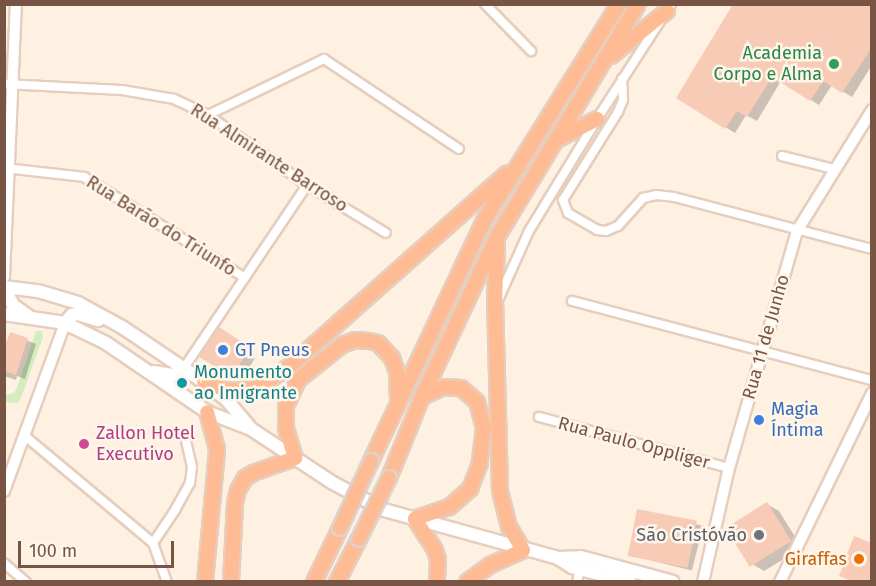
<!DOCTYPE html>
<meta charset="utf-8">
<style>
body{margin:0}
#map{position:relative;width:876px;height:586px;overflow:hidden;background:#fff1e1;font-family:"Fira Sans",sans-serif}
div>[style]{position:absolute}
[style*='--x']{left:calc(var(--x)*1px);top:calc(var(--y)*1px);width:calc(var(--w)*1px);rotate:calc(var(--a)*1deg)}
.green>*{inset:0;background:#d4edbe}
.shadow>*{inset:0;background:#0003;transform-origin:0 0}
.building>*{inset:0;background:#f7cbb6;transform-origin:0 0}
.roads{filter:drop-shadow(2px 0 #e6cebe) drop-shadow(-2px 0 #e6cebe) drop-shadow(0 2px #e6cebe) drop-shadow(0 -2px #e6cebe)}
.minor>*{height:8px;margin:-4px;padding:0 4px;transform-origin:4px;border-radius:4px;background:#fff}
.tertiary>*{height:10px;margin:-5px;padding:0 5px;transform-origin:5px;border-radius:5px;background:#fff}
.secondary>*{height:12px;margin:-6px;padding:0 6px;transform-origin:6px;border-radius:6px;background:#fff}
.trunk>*{height:14px;margin:-7px;padding:0 7px;transform-origin:7px;border-radius:7px;background:#ffbc94}
.bridges{filter:drop-shadow(2px 0 #dcd3cf) drop-shadow(-2px 0 #dcd3cf) drop-shadow(0 2px #dcd3cf) drop-shadow(0 -2px #dcd3cf)}
.trunk-bridge>*{height:14px;margin:-7px;padding:0 7px;transform-origin:7px;border-radius:7px;background:#ffbc94}
.dots>*{width:16px;height:16px;translate:-50% -50%;box-sizing:border-box;border:3px solid #fff5e9;border-radius:50%}
span{translate:-50% -50%;white-space:nowrap;text-align:center;line-height:1.15;-webkit-text-stroke:5px #fff5e9;paint-order:stroke}
.leisure-label{font-size:18px;color:#27864d}
.right{translate:-100% -50%;text-align:right}
.street-label{font-size:18px;color:#785445}
.shop-label{font-size:18px;color:#366cbe}
.left{translate:0 -50%;text-align:left}
.culture-label{font-size:18px;color:#0d838f}
.hotel-label{font-size:18px;color:#b23c85}
.worship-label{font-size:18px;color:#5b616d}
.food-label{font-size:18px;color:#c56008}
.frame{position:absolute;inset:0;border:6px solid #785445;pointer-events:none}
.scale{position:absolute;left:18px;top:541px;width:156px;height:27px;box-sizing:border-box;border:3px solid #785445;border-top:0;padding-left:8px;font-size:18px;line-height:21px;white-space:nowrap;color:#785445;-webkit-text-stroke:4px #fff5e9;paint-order:stroke}
</style>
<div id="map">
<div class="green">
<div style="clip-path:polygon(36px 331px,42px 331px,43px 337px,21px 398px,18px 403px,5px 402px,5px 395px,14px 393px,17px 388px)"></div>
</div>
<div class="shadow">
<div style="clip-path:polygon(872px 4px,872px 65px,852px 97px,832px 85px,819px 105px,781px 81px,757px 121px,746px 115px,735px 133px,678px 97px)"></div>
<div style="clip-path:polygon(220px 329px,250px 348px,247px 353px,255px 358px,241px 381px,201px 357px)"></div>
<div style="clip-path:polygon(11px 334px,36px 344px,25px 379px,17px 376px,16px 380px,4px 376px,4px 352px)"></div>
<div style="clip-path:polygon(767px 504px,779px 511px,802px 548px,764px 571px,752px 564px)"></div>
<div style="left:639px;top:510px;width:66px;height:46px;rotate:14deg"></div>
</div>
<div class="building">
<div style="clip-path:polygon(733px 4px,872px 4px,872px 47px,842px 93px,823px 81px,810px 101px,772px 77px,747px 117px,737px 111px,725px 129px,676px 98px)"></div>
<div style="clip-path:polygon(219px 327px,242px 342px,239px 347px,247px 352px,232px 377px,199px 357px)"></div>
<div style="clip-path:polygon(10px 332px,28px 338px,16px 375px,4px 371px,4px 348px)"></div>
<div style="left:767px;top:502px;width:46px;height:49px;rotate:58deg"></div>
<div style="left:637px;top:509px;width:61px;height:48px;rotate:11deg"></div>
<div style="clip-path:polygon(854px 536px,872px 543px,872px 582px,854px 582px,839px 576px)"></div>
</div>
<div class="roads">
<div class="minor">
<div style="--x:485;--y:4;--w:66;--a:45.6"></div>
<div style="--x:622;--y:79;--w:21;--a:87"></div>
<div style="--x:623;--y:100;--w:13;--a:113"></div>
<div style="--x:618;--y:112;--w:104;--a:122"></div>
<div style="--x:563;--y:200;--w:14;--a:69"></div>
<div style="--x:568;--y:213;--w:34;--a:30"></div>
<div style="--x:597;--y:230;--w:9;--a:6"></div>
<div style="--x:606;--y:231;--w:13;--a:-23"></div>
<div style="--x:618;--y:226;--w:38;--a:-48"></div>
<div style="--x:643;--y:198;--w:13;--a:-13"></div>
<div style="--x:656;--y:195;--w:18;--a:6"></div>
<div style="--x:674;--y:197;--w:205;--a:14.7"></div>
<div style="--x:4;--y:84;--w:118;--a:2.9"></div>
<div style="--x:122;--y:90;--w:53;--a:9.8"></div>
<div style="--x:174;--y:99;--w:38;--a:25"></div>
<div style="--x:208;--y:115;--w:121;--a:35.3"></div>
<div style="--x:307;--y:185;--w:92;--a:31.3"></div>
<div style="--x:208;--y:115;--w:129;--a:-25.8"></div>
<div style="--x:324;--y:59;--w:162;--a:33.7"></div>
<div style="--x:782;--y:156;--w:54;--a:14"></div>
<div style="--x:5;--y:168;--w:80;--a:6.5"></div>
<div style="--x:84;--y:177;--w:190;--a:32.1"></div>
<div style="--x:498;--y:300;--w:76;--a:-65.8"></div>
<div style="--x:529;--y:231;--w:131;--a:-58.7"></div>
<div style="--x:597;--y:119;--w:137;--a:-57.2"></div>
<div style="--x:572;--y:301;--w:310;--a:14.8"></div>
<div style="--x:184;--y:368;--w:220;--a:-56.1"></div>
<div style="--x:539;--y:417;--w:197;--a:15"></div>
<div style="--x:25;--y:436;--w:167;--a:39.9"></div>
<div style="--x:153;--y:543;--w:41;--a:70.3"></div>
<div style="--x:153;--y:543;--w:40;--a:-56"></div>
<div style="--x:175;--y:510;--w:31;--a:-61"></div>
<div style="--x:190;--y:483;--w:16;--a:-83"></div>
<div style="--x:192;--y:467;--w:26;--a:-103"></div>
<div style="--x:4;--y:563;--w:29;--a:41"></div>
<div style="--x:577;--y:582;--w:13;--a:-77"></div>
</div>
<div class="tertiary">
<div style="--x:4;--y:277;--w:273;--a:-87.5"></div>
<div style="--x:4;--y:491;--w:179;--a:-70"></div>
<div style="--x:703;--y:582;--w:117;--a:-77.2"></div>
<div style="--x:729;--y:468;--w:247;--a:-74"></div>
<div style="--x:797;--y:231;--w:142;--a:-58.2"></div>
<div style="--x:780;--y:582;--w:210;--a:-64"></div>
</div>
<div class="secondary">
<div style="--x:4;--y:287;--w:34;--a:7"></div>
<div style="--x:38;--y:291;--w:42;--a:16.7"></div>
<div style="--x:78;--y:303;--w:50;--a:28.6"></div>
<div style="--x:122;--y:327;--w:99;--a:33.9"></div>
<div style="--x:204;--y:382;--w:28;--a:38"></div>
<div style="--x:226;--y:399;--w:38;--a:50"></div>
<div style="--x:4;--y:288;--w:19;--a:62"></div>
<div style="--x:13;--y:305;--w:19;--a:36"></div>
<div style="--x:4;--y:314;--w:62;--a:8.4"></div>
<div style="--x:65;--y:323;--w:46;--a:26"></div>
<div style="--x:106;--y:343;--w:122;--a:34.3"></div>
<div style="--x:207;--y:412;--w:47;--a:21.1"></div>
<div style="--x:251;--y:429;--w:98;--a:33.4"></div>
<div style="--x:333;--y:483;--w:58;--a:27.9"></div>
<div style="--x:384;--y:510;--w:180;--a:15.4"></div>
<div style="--x:558;--y:558;--w:17;--a:33"></div>
<div style="--x:572;--y:567;--w:60;--a:14.5"></div>
<div style="--x:65;--y:323;--w:11;--a:-49"></div>
<div style="--x:72;--y:315;--w:6;--a:-9"></div>
<div style="--x:78;--y:314;--w:21;--a:17"></div>
<div style="--x:154;--y:372;--w:20;--a:9"></div>
<div style="--x:174;--y:375;--w:12;--a:-35"></div>
<div style="--x:558;--y:558;--w:23;--a:-2"></div>
<div style="--x:581;--y:557;--w:95;--a:15.2"></div>
</div>
<div class="trunk">
<div style="--x:611;--y:56;--w:72;--a:-38.8"></div>
<div style="--x:558;--y:139;--w:44;--a:-27.1"></div>
<div style="--x:204;--y:382;--w:23;--a:20"></div>
<div style="--x:226;--y:390;--w:18;--a:0"></div>
<div style="--x:244;--y:390;--w:14;--a:-12"></div>
<div style="--x:258;--y:387;--w:38;--a:-33"></div>
<div style="--x:290;--y:366;--w:290;--a:-41.6"></div>
<div style="--x:422;--y:397;--w:23;--a:-25"></div>
<div style="--x:443;--y:387;--w:18;--a:3"></div>
<div style="--x:461;--y:388;--w:21;--a:41"></div>
<div style="--x:477;--y:402;--w:27;--a:75"></div>
<div style="--x:484;--y:428;--w:35;--a:97"></div>
<div style="--x:480;--y:463;--w:28;--a:111"></div>
<div style="--x:470;--y:489;--w:28;--a:139"></div>
<div style="--x:449;--y:507;--w:36;--a:161"></div>
<div style="--x:415;--y:519;--w:37;--a:57"></div>
<div style="--x:435;--y:550;--w:10;--a:73"></div>
<div style="--x:438;--y:560;--w:22;--a:93"></div>
<div style="--x:371;--y:461;--w:270;--a:-64.8"></div>
<div style="--x:486;--y:217;--w:251;--a:-58"></div>
<div style="--x:389;--y:478;--w:87;--a:-67.8"></div>
<div style="--x:422;--y:397;--w:177;--a:-64.9"></div>
<div style="--x:497;--y:237;--w:272;--a:-58.8"></div>
<div style="--x:205;--y:582;--w:134;--a:-84.8"></div>
<div style="--x:217;--y:449;--w:38;--a:-105"></div>
<div style="--x:231;--y:582;--w:79;--a:-87.1"></div>
<div style="--x:235;--y:503;--w:13;--a:-77"></div>
<div style="--x:238;--y:490;--w:14;--a:-60"></div>
<div style="--x:245;--y:478;--w:9;--a:-32"></div>
<div style="--x:253;--y:473;--w:45;--a:-19.7"></div>
<div style="--x:295;--y:458;--w:31;--a:-107"></div>
<div style="--x:286;--y:428;--w:22;--a:-90"></div>
<div style="--x:286;--y:406;--w:29;--a:-65"></div>
<div style="--x:298;--y:380;--w:56;--a:-38.5"></div>
<div style="--x:342;--y:345;--w:14;--a:-21"></div>
<div style="--x:355;--y:340;--w:14;--a:4"></div>
<div style="--x:369;--y:341;--w:9;--a:13"></div>
<div style="--x:378;--y:343;--w:21;--a:47"></div>
<div style="--x:392;--y:358;--w:15;--a:70"></div>
<div style="--x:397;--y:372;--w:30;--a:88"></div>
<div style="--x:314;--y:582;--w:60;--a:-64.3"></div>
<div style="--x:337;--y:582;--w:48;--a:-62.9"></div>
<div style="--x:467;--y:582;--w:29;--a:-36"></div>
<div style="--x:490;--y:565;--w:36;--a:-24"></div>
<div style="--x:523;--y:550;--w:27;--a:-121"></div>
<div style="--x:509;--y:527;--w:38;--a:-104"></div>
<div style="--x:500;--y:490;--w:185;--a:-91.5"></div>
<div style="--x:495;--y:305;--w:63;--a:-88.2"></div>
</div>
</div>
<div class="bridges">
<div class="trunk-bridge">
<div style="--x:340;--y:528;--w:74;--a:-65.2"></div>
<div style="--x:359;--y:539;--w:68;--a:-63.8"></div>
</div>
</div>
<div class="dots">
<div style="left:834px;top:64px;background:#2e9e5b"></div>
<div style="left:223px;top:350px;background:#3f7fe0"></div>
<div style="left:182px;top:383px;background:#0f9aa8"></div>
<div style="left:759px;top:420px;background:#3f7fe0"></div>
<div style="left:84px;top:444px;background:#d1479c"></div>
<div style="left:759px;top:535px;background:#6b7280"></div>
<div style="left:859px;top:559px;background:#e8710a"></div>
</div>
<div class="leisure-label">
<span class="right" style="left:822px;top:64px">Academia<br>Corpo e Alma</span>
</div>
<div class="street-label">
<span style="left:269px;top:158px;rotate:33deg">Rua Almirante Barroso</span>
<span style="left:161px;top:226px;rotate:32deg">Rua Barão do Triunfo</span>
<span style="left:766px;top:337px;rotate:-74deg">Rua 11 de Junho</span>
<span style="left:634px;top:443px;rotate:15deg">Rua Paulo Oppliger</span>
</div>
<div class="shop-label">
<span class="left" style="left:235px;top:350px">GT Pneus</span>
<span class="left" style="left:771px;top:420px">Magia<br>Íntima</span>
</div>
<div class="culture-label">
<span class="left" style="left:194px;top:383px">Monumento<br>ao Imigrante</span>
</div>
<div class="hotel-label">
<span class="left" style="left:96px;top:444px">Zallon Hotel<br>Executivo</span>
</div>
<div class="worship-label">
<span class="right" style="left:747px;top:535px">São Cristóvão</span>
</div>
<div class="food-label">
<span class="right" style="left:847px;top:559px">Giraffas</span>
</div>
<div class="frame"></div>
<div class="scale">100 m</div>
</div>
